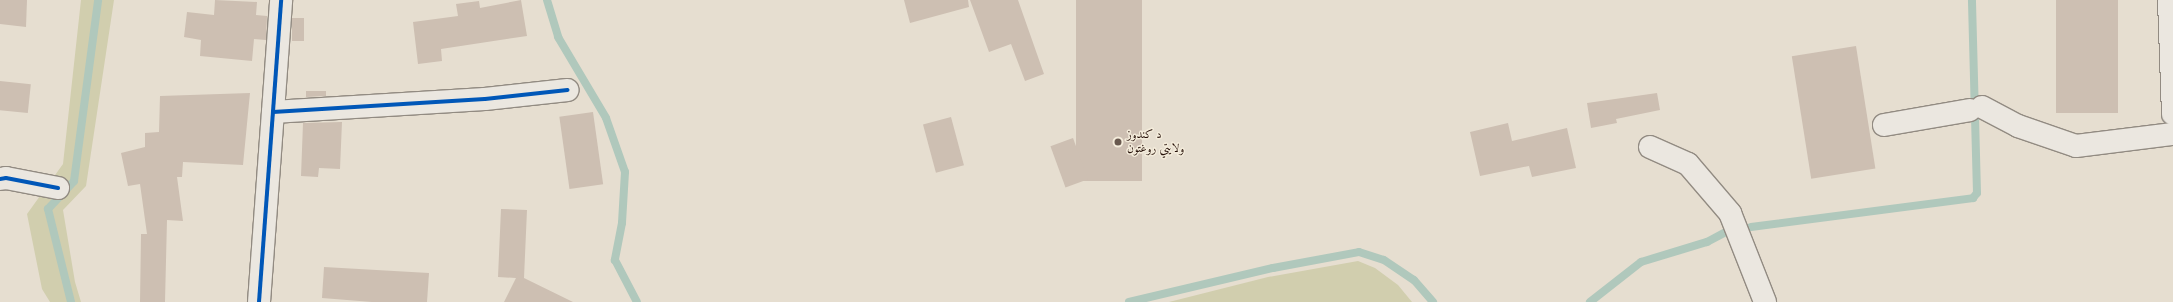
<!DOCTYPE html>
<meta charset="utf-8">
<style>
body{margin:0}
#map{position:relative;width:2173px;height:302px;overflow:hidden;background:#e6ded0;font-family:Cardo,Amiri,serif}
div>[style]{position:absolute}
[style*='--x']{left:calc(var(--x)*1px);top:calc(var(--y)*1px);width:calc(var(--w)*1px);rotate:calc(var(--a)*1deg)}
.green>*{inset:0;background:#d1ceae}
.stream>*{height:8px;margin:-4px;padding:0 4px;transform-origin:4px;border-radius:4px;background:#b0c8bc}
.building>*{inset:0;background:#cdbfb2;transform-origin:0 0}
.roads{filter:drop-shadow(1px 0 #928b82) drop-shadow(-1px 0 #928b82) drop-shadow(0 1px #928b82) drop-shadow(0 -1px #928b82)}
.minor>*{height:22px;margin:-11px;padding:0 11px;transform-origin:11px;border-radius:11px;background:#ebe7e0}
.cycleway>*{height:4px;margin:-2px;padding:0 2px;transform-origin:2px;border-radius:2px;background:#0057b8}
.dots>*{width:11px;height:11px;translate:-50% -50%;box-sizing:border-box;border:2px solid #f4ecdb;border-radius:50%}
span{translate:-50% -50%;white-space:nowrap;text-align:center;line-height:1.15;-webkit-text-stroke:3px #f4ecdb;paint-order:stroke}
.poi-label{font-size:12px;color:#261109}
.left{translate:0 -50%;text-align:left}
</style>
<div id="map">
<div class="green">
<div style="clip-path:polygon(81px 0,114px 0,86px 186px,63px 210px,75px 282px,81px 302px,50px 302px,42px 289px,27px 214px,63px 164px)"></div>
<div style="clip-path:polygon(1358px 261px,1375px 268px,1398px 285px,1412px 302px,1169px 302px,1268px 277px)"></div>
</div>
<div class="stream">
<div style="--x:547;--y:0;--w:39;--a:73"></div>
<div style="--x:558;--y:37;--w:94;--a:59.3"></div>
<div style="--x:606;--y:118;--w:57;--a:70.6"></div>
<div style="--x:625;--y:172;--w:51;--a:93.4"></div>
<div style="--x:622;--y:223;--w:38;--a:101"></div>
<div style="--x:615;--y:260;--w:47;--a:62.4"></div>
<div style="--x:1751;--y:227;--w:224;--a:-7.4"></div>
<div style="--x:1973;--y:198;--w:6;--a:-51"></div>
<div style="--x:1977;--y:193;--w:193;--a:-91.5"></div>
<div style="--x:71;--y:302;--w:96;--a:-103.9"></div>
<div style="--x:48;--y:209;--w:38;--a:-47"></div>
<div style="--x:74;--y:181;--w:183;--a:-82.4"></div>
<div style="--x:1129;--y:302;--w:148;--a:-13.3"></div>
<div style="--x:1273;--y:268;--w:87;--a:-10.5"></div>
<div style="--x:1359;--y:252;--w:26;--a:18"></div>
<div style="--x:1384;--y:260;--w:36;--a:34"></div>
<div style="--x:1414;--y:280;--w:29;--a:49"></div>
<div style="--x:1590;--y:302;--w:65;--a:-38.1"></div>
<div style="--x:1641;--y:262;--w:69;--a:-16.9"></div>
<div style="--x:1707;--y:242;--w:21;--a:-28"></div>
</div>
<div class="building">
<div style="clip-path:polygon(0 0,27px 0,26px 27px,0 24px)"></div>
<div style="clip-path:polygon(215px 0,257px 2px,256px 15px,267px 16px,266px 40px,254px 39px,252px 61px,200px 56px,201px 40px,184px 37px,187px 12px,214px 15px)"></div>
<div style="clip-path:polygon(521px 0,527px 36px,441px 49px,442px 61px,418px 64px,413px 22px,458px 16px,456px 4px,479px 1px,480px 8px)"></div>
<div style="clip-path:polygon(904px 0,968px 0,969px 7px,910px 23px)"></div>
<div style="clip-path:polygon(970px 0,1018px 0,1044px 74px,1025px 81px,1011px 44px,989px 52px)"></div>
<div style="left:1076px;top:0;width:66px;height:181px"></div>
<div style="left:2056px;top:0;width:62px;height:113px"></div>
<div style="left:292px;top:18px;width:12px;height:23px"></div>
<div style="left:1856px;top:46px;width:124px;height:65px;rotate:81deg"></div>
<div style="left:0;top:81px;width:31px;height:29px;rotate:6deg"></div>
<div style="clip-path:polygon(306px 91px,326px 91px,326px 96px,306px 97px)"></div>
<div style="clip-path:polygon(250px 93px,243px 165px,183px 162px,182px 177px,177px 177px,183px 221px,167px 220px,165px 302px,140px 302px,141px 234px,147px 234px,140px 184px,128px 186px,121px 153px,145px 147px,145px 133px,159px 132px,160px 96px)"></div>
<div style="clip-path:polygon(1657px 93px,1660px 110px,1616px 119px,1617px 123px,1591px 128px,1587px 103px)"></div>
<div style="left:593px;top:112px;width:73px;height:34px;rotate:82deg"></div>
<div style="left:951px;top:117px;width:50px;height:29px;rotate:75deg"></div>
<div style="clip-path:polygon(342px 122px,340px 169px,319px 168px,318px 177px,301px 176px,303px 123px)"></div>
<div style="clip-path:polygon(1508px 123px,1512px 141px,1567px 128px,1576px 168px,1532px 177px,1529px 166px,1480px 176px,1470px 132px)"></div>
<div style="left:1073px;top:138px;width:44px;height:24px;rotate:70deg"></div>
<div style="clip-path:polygon(501px 209px,527px 210px,524px 278px,573px 302px,504px 302px,516px 278px,498px 277px)"></div>
<div style="clip-path:polygon(324px 267px,429px 273px,427px 302px,372px 302px,322px 298px)"></div>
</div>
<div class="roads">
<div class="minor">
<div style="--x:2169;--y:0;--w:114;--a:88"></div>
<div style="--x:1982;--y:107;--w:41;--a:27.8"></div>
<div style="--x:2018;--y:126;--w:61;--a:19"></div>
<div style="--x:2076;--y:146;--w:98;--a:-7.1"></div>
<div style="--x:273;--y:112;--w:212;--a:-3.5"></div>
<div style="--x:485;--y:99;--w:83;--a:-6.2"></div>
<div style="--x:1884;--y:125;--w:87;--a:-9.9"></div>
<div style="--x:1650;--y:147;--w:42;--a:24.1"></div>
<div style="--x:1688;--y:164;--w:65;--a:49.4"></div>
<div style="--x:1730;--y:213;--w:96;--a:68.5"></div>
<div style="--x:0;--y:179;--w:6;--a:-9"></div>
<div style="--x:6;--y:178;--w:53;--a:10.9"></div>
<div style="--x:259;--y:302;--w:303;--a:-85.8"></div>
</div>
</div>
<div class="cycleway">
<div style="--x:273;--y:112;--w:212;--a:-3.5"></div>
<div style="--x:485;--y:99;--w:83;--a:-6.2"></div>
<div style="--x:0;--y:179;--w:6;--a:-9"></div>
<div style="--x:6;--y:178;--w:53;--a:10.9"></div>
<div style="--x:259;--y:302;--w:303;--a:-85.8"></div>
</div>
<div class="dots">
<div style="left:1118px;top:142px;background:#69594f"></div>
</div>
<div class="poi-label">
<span class="left" style="left:1127px;top:142px">د کندوز<br>ولایتي روغتون</span>
</div>
</div>
